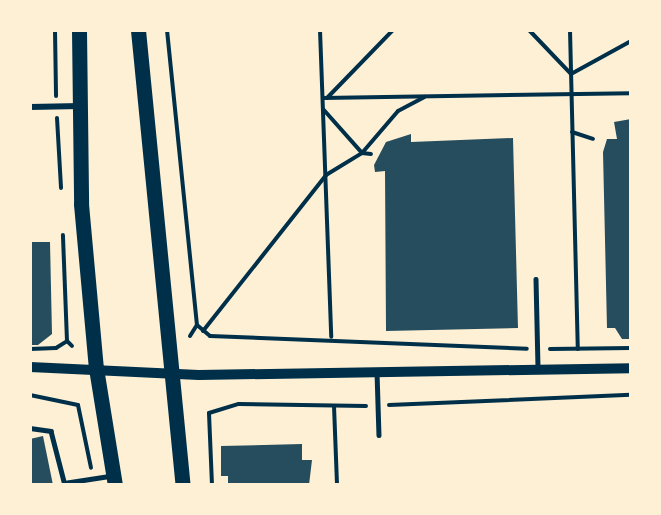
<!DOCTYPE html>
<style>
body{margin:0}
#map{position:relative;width:661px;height:515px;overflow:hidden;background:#fdf0d5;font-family:"Asap Condensed",sans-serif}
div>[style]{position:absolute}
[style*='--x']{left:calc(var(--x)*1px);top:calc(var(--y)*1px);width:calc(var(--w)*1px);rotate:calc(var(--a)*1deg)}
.building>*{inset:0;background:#264d5e}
.path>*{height:4px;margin:-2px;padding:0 2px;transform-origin:2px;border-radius:2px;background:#003049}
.service>*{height:4.5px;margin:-2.25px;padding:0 2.25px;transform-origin:2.25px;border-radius:2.25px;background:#003049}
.minor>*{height:6px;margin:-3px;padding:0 3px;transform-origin:3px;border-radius:3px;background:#003049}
.tertiary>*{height:10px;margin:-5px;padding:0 5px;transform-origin:5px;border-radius:5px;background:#003049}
.primary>*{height:15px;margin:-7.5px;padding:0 7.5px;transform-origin:7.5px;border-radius:7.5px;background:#003049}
span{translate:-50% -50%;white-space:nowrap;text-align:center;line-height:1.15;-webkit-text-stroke:5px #fdf0d5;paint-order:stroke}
.frame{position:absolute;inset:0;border:32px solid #fdf0d5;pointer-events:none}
</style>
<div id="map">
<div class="building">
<div style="clip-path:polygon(631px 119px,631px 339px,622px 339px,615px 328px,607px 328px,603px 152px,607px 139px,617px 139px,614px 122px)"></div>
<div style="clip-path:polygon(411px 134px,411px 142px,513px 138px,518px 328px,386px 331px,385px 171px,375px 172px,374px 165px,386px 142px)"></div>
<div style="clip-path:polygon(30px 242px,50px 242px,52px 334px,38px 345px,30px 345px)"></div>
<div style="clip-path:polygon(43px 436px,53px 485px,30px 485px,30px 439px)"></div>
<div style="clip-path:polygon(302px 444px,302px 460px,312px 460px,309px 485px,228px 485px,228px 476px,221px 476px,221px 446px)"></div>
</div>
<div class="path">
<div style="--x:55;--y:30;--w:66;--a:89.1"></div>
<div style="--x:167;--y:30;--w:297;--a:84.2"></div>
<div style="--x:197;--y:325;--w:17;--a:40"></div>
<div style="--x:210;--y:336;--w:317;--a:2.3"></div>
<div style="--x:320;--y:30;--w:307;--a:87.9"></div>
<div style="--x:529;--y:30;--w:61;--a:46.3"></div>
<div style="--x:571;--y:74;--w:68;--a:-28.8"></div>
<div style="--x:570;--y:30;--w:319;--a:88.6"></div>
<div style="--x:323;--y:98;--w:308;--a:-0.9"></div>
<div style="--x:327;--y:98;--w:95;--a:-45.9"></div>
<div style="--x:323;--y:109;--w:59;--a:48.4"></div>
<div style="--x:362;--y:153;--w:9;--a:6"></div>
<div style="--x:57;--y:118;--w:70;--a:86.7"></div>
<div style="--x:572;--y:132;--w:22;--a:18"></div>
<div style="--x:203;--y:331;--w:199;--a:-51.7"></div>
<div style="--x:326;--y:175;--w:42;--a:-31.4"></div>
<div style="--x:362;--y:153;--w:55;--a:-49.4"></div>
<div style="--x:398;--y:111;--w:30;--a:-28"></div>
<div style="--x:190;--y:336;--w:13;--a:-58"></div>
<div style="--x:67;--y:341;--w:7;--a:45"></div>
<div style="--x:30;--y:349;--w:26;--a:-2"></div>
<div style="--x:56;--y:348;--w:13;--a:-32"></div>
<div style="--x:67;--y:341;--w:106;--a:-92.2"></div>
<div style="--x:550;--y:349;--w:81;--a:-0.7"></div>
<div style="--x:30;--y:395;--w:49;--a:11.8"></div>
<div style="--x:78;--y:405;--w:64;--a:78.3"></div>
<div style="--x:389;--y:405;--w:242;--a:-2.4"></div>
<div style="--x:334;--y:406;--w:79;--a:87.8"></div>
<div style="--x:212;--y:485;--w:72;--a:-92.4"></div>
<div style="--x:209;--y:413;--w:31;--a:-17"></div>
<div style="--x:239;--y:404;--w:127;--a:0.9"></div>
</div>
<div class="service">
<div style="--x:536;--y:279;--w:90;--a:88.7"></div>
<div style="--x:377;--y:372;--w:63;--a:88.2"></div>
<div style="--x:30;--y:428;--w:21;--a:8"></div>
<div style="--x:51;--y:431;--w:56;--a:75.5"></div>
<div style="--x:64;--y:483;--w:47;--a:-8.7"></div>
</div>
<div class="minor">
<div style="--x:30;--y:107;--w:50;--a:-1.1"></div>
</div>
<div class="tertiary">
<div style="--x:30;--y:367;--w:169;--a:2.7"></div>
<div style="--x:199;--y:375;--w:432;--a:-0.9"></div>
</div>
<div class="primary">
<div style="--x:79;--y:30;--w:174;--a:89.3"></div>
<div style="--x:81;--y:204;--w:165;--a:84.8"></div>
<div style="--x:96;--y:368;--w:119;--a:80.8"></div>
<div style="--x:138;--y:30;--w:457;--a:84.4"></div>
</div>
<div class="frame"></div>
</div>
